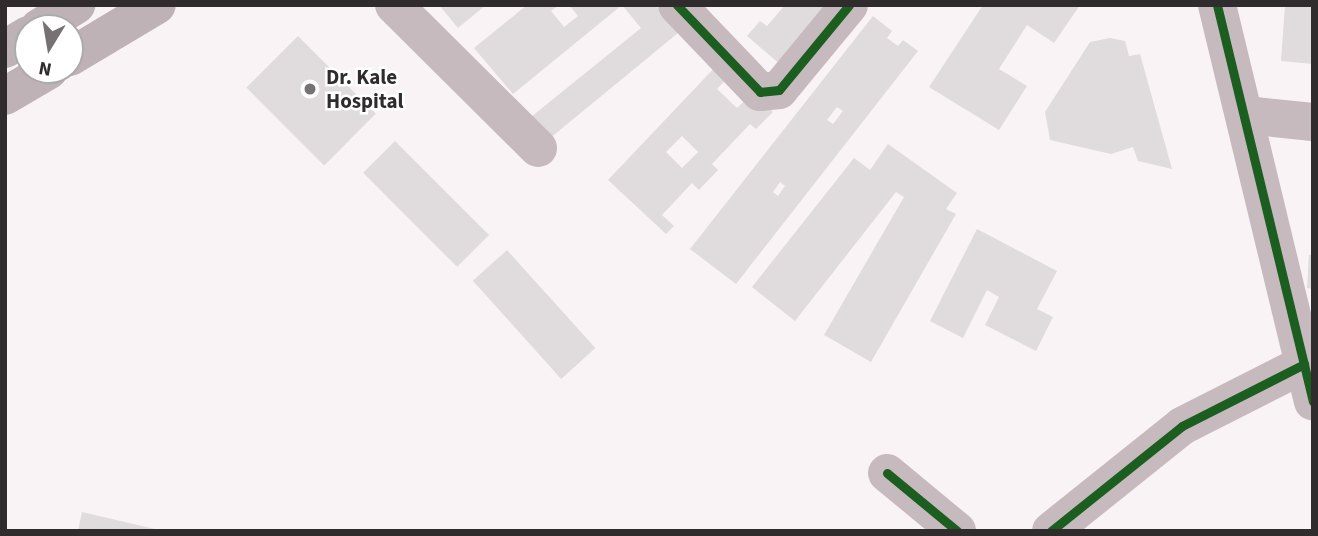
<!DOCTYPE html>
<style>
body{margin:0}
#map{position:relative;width:1318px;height:536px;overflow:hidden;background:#f9f3f6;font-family:"Source Sans 3",sans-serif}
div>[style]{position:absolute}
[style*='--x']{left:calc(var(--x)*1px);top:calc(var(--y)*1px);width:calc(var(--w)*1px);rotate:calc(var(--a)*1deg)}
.building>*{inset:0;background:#e0dbdd;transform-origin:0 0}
.minor>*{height:38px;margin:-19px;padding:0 19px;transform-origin:19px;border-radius:19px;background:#c6babf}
.major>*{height:38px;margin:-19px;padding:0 19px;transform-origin:19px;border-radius:19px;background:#beb2b7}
.cycleway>*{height:9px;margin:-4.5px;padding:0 4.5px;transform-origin:4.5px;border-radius:4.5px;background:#1b5e20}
.dots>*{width:19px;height:19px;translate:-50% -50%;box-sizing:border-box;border:4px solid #fff;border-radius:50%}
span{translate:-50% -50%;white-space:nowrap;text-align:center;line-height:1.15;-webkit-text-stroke:5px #fff;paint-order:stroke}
.poi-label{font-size:21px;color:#302c2d;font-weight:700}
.left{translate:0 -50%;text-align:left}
.frame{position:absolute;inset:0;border:7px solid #302c2d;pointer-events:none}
.north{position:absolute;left:14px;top:14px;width:70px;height:70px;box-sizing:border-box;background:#fff;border:2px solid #acabab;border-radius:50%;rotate:191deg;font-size:19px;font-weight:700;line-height:28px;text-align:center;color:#302c2d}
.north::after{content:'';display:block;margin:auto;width:24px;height:32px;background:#767273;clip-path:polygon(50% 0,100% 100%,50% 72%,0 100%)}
</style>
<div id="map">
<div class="building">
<div style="clip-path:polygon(439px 5px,486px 5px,458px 28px)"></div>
<div style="clip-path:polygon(527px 5px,559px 5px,551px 11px,564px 27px,578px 16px,569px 5px,622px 5px,513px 94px,474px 48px)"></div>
<div style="clip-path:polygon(622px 5px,655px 5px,678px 33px,549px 139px,531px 117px,641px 28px)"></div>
<div style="clip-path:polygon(785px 5px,827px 5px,782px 66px,747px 36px,760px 21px,767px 26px)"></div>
<div style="clip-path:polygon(983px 5px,1080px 5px,1054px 43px,1027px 25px,999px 69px,1027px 86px,999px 130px,929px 87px)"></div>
<div style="clip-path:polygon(1285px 5px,1313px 5px,1313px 64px,1281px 61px)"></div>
<div style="clip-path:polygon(evenodd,873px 16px,892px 31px,887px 38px,898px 46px,903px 40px,918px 51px,736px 284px,690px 249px,873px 16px,837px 107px,843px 111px,833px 124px,827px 120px,837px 107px,873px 16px,780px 182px,785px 186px,778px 196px,773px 192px,780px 182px)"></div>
<div style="left:298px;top:36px;width:110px;height:73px;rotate:45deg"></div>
<div style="clip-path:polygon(1110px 38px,1125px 41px,1129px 56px,1140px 54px,1172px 169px,1138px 161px,1133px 147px,1111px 154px,1050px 140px,1045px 112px,1090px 42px)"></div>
<div style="clip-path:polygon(evenodd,720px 62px,732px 73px,717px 89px,737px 108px,753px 93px,773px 112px,756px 129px,750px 124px,712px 164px,718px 170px,699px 190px,692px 183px,662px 215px,674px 226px,666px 234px,608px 180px,720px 62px,682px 136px,698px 152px,682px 168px,666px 152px,682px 136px)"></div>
<div style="left:395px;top:141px;width:133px;height:45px;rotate:45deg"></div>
<div style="clip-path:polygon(888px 144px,957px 193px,946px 209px,956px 214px,871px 362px,824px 335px,904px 197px,896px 192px,795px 321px,752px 287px,854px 158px,870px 170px)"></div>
<div style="clip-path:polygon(977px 229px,1057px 271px,1037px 309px,1053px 317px,1036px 351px,985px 325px,999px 297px,987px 290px,963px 338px,930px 321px)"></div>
<div style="left:507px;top:250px;width:132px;height:46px;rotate:48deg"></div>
<div style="clip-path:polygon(1309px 255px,1313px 255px,1313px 289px,1307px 288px)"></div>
<div style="clip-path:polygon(82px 512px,159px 530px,159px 531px,78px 531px)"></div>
</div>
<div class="minor">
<div style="--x:394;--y:5;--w:203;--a:44.8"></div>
<div style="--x:677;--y:5;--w:120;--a:46.3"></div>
<div style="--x:760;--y:92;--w:19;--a:-6"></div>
<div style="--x:779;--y:90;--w:110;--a:-50.5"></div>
<div style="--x:1217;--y:5;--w:408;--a:76.4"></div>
<div style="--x:1246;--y:115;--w:67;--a:6"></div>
<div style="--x:887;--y:473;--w:91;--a:39.6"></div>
<div style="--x:1051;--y:531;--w:168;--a:-38.7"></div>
<div style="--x:1182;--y:426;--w:137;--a:-26.9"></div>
</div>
<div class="major">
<div style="--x:39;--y:28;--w:44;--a:-31.9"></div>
<div style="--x:5;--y:49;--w:27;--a:-31"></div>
<div style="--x:70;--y:57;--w:101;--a:-30.9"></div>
<div style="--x:5;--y:96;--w:51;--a:-30.6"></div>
</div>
<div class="cycleway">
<div style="--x:677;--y:5;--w:120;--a:46.3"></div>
<div style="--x:760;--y:92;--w:19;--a:-6"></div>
<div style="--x:779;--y:90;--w:110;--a:-50.5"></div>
<div style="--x:1217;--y:5;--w:408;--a:76.4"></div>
<div style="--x:887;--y:473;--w:91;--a:39.6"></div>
<div style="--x:1051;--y:531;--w:168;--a:-38.7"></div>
<div style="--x:1182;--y:426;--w:137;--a:-26.9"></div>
</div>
<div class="dots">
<div style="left:310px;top:89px;background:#767273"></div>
</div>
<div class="poi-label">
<span class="left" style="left:326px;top:89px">Dr. Kale<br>Hospital</span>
</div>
<div class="frame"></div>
<div class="north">N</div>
</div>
